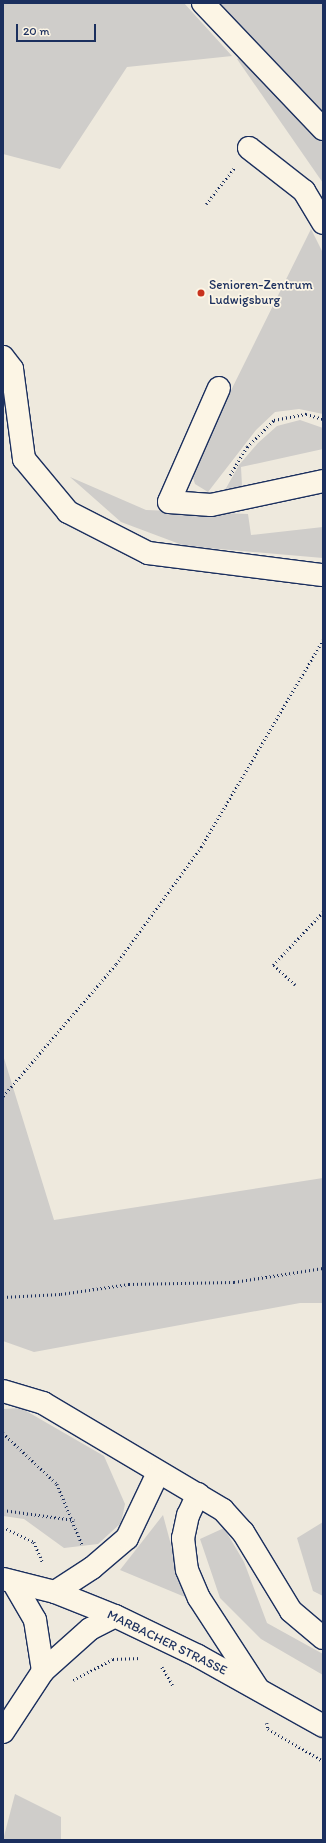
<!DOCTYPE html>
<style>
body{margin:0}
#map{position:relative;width:326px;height:1843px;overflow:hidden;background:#eee9dd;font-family:Itim,sans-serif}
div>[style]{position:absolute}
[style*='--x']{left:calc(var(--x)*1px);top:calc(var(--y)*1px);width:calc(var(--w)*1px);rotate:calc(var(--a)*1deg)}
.green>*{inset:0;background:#cfcdca}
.path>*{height:2.5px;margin-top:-1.25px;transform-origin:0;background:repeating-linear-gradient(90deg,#1b2f5e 0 1px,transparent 0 4px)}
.roads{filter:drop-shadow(1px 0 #1b2f5e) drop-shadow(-1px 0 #1b2f5e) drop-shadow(0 1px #1b2f5e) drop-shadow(0 -1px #1b2f5e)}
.minor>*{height:22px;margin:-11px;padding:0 11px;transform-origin:11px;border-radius:11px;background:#fcf5e5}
.major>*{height:22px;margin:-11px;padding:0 11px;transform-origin:11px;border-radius:11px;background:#fcf5e5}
.dots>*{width:11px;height:11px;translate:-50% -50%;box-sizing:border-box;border:2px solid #fcf5e5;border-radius:50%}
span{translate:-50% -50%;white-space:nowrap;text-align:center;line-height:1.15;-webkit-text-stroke:3.5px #fcf5e5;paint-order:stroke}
.poi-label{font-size:13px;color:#1b2f5e}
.left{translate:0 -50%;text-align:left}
.street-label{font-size:13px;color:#1b2f5e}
.frame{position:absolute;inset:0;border:4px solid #1b2f5e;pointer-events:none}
.scale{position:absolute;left:16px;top:24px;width:80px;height:18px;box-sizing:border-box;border:2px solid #1b2f5e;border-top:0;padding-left:5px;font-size:12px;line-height:14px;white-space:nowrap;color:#1b2f5e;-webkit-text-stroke:3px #fcf5e5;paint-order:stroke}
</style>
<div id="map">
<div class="green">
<div style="clip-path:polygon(3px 3px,184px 3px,232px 56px,127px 67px,60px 169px,3px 154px)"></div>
<div style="clip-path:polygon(215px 3px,323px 3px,323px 118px)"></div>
<div style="clip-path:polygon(243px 56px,323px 140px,323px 183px,237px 59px)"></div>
<div style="clip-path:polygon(311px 229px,323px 253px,323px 414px,299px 409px,275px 412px,256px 430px,208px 492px,195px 484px,191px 471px)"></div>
<div style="clip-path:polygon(300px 420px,323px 428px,323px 449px,241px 467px,242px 486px,225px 490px,239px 465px,258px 443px,277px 426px)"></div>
<div style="clip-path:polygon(70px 477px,146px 510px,248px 514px,251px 535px,323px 527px,323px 558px,185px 546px,121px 522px)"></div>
<div style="clip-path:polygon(3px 1055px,54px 1220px,323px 1178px,323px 1303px,300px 1303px,34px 1352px,3px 1341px)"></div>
<div style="clip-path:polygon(21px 1408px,104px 1456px,125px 1504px,121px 1523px,98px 1544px,64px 1548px,24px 1519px,3px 1516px,3px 1409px)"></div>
<div style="clip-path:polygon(163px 1515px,185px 1597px,120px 1570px)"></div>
<div style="clip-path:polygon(323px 1522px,323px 1596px,313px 1591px,297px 1538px)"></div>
<div style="clip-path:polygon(224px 1528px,244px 1562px,267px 1623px,323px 1654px,323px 1675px,261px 1639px,220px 1598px,200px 1539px)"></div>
<div style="clip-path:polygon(15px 1794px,61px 1817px,61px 1840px,3px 1840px)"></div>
</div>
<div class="path">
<div style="--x:206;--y:204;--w:47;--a:-51.9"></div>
<div style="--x:230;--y:475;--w:33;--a:-59"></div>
<div style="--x:247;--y:447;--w:38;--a:-45"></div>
<div style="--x:274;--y:420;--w:33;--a:-11"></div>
<div style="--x:306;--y:414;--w:18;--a:16"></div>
<div style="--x:295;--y:985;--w:30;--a:-138"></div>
<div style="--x:273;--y:965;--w:73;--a:-46.7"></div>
<div style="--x:3;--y:1096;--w:174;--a:-49.4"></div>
<div style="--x:116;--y:964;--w:145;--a:-54"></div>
<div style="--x:201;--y:847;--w:240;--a:-59.5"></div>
<div style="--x:3;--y:1297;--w:58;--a:-3"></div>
<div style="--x:61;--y:1294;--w:69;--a:-8.4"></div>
<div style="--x:129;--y:1284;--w:105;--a:-1.1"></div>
<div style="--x:234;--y:1282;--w:90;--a:-8.9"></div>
<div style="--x:3;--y:1433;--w:74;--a:43.4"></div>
<div style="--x:57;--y:1484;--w:65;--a:67.4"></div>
<div style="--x:3;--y:1510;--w:72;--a:8"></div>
<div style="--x:3;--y:1527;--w:34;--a:26"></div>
<div style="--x:34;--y:1542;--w:23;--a:67"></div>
<div style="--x:162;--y:1667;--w:21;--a:59"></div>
<div style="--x:73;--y:1680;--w:45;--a:-27.7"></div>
<div style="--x:113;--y:1659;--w:28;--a:-2"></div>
<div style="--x:267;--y:1723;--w:6;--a:81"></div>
<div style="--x:268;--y:1729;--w:64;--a:30.2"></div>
</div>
<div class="roads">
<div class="minor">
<div style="--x:203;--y:3;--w:174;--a:46.4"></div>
<div style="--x:249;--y:148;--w:70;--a:38"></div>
<div style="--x:304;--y:191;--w:37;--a:59"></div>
<div style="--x:3;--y:357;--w:15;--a:53"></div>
<div style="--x:12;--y:369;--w:91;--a:82.4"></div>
<div style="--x:24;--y:459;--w:69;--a:50.3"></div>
<div style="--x:68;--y:512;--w:90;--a:27.1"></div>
<div style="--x:148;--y:553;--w:176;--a:7.2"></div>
<div style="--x:219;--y:388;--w:124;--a:113.7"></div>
<div style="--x:169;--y:502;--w:42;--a:4.1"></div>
<div style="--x:211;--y:505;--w:115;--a:-12.1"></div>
<div style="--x:3;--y:1391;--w:42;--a:16.7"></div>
<div style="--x:43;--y:1403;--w:209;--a:30.7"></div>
<div style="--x:223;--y:1510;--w:30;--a:48"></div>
<div style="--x:243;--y:1532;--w:92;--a:58.7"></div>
<div style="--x:291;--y:1611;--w:42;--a:40.2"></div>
<div style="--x:198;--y:1494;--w:23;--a:115"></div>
<div style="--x:188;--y:1515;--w:24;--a:102"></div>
<div style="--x:183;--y:1538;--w:32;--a:83"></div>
<div style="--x:187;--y:1570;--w:30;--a:67"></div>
<div style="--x:199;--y:1598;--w:108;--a:57"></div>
<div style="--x:13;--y:1582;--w:44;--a:59.9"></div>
<div style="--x:35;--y:1620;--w:52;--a:81.1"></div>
<div style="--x:55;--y:1592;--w:44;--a:-33"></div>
<div style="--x:92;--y:1568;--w:46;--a:-40.6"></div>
<div style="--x:127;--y:1538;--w:72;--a:-64.5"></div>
<div style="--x:3;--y:1732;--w:73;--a:-56.7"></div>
<div style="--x:43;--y:1671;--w:63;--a:-41.8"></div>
<div style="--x:90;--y:1629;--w:28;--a:-27"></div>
</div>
<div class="major">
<div style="--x:3;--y:1579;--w:54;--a:14"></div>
<div style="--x:55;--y:1592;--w:65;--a:21.8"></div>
<div style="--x:115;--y:1616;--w:92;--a:25.7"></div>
<div style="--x:198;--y:1656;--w:143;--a:29.2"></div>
</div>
</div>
<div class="dots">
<div style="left:201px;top:293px;background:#c8321e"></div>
</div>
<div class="poi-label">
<span class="left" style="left:209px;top:293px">Senioren-Zentrum<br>Ludwigsburg</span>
</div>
<div class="street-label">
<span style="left:167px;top:1643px;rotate:26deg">MARBACHER STRASSE</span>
</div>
<div class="frame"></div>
<div class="scale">20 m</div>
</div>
